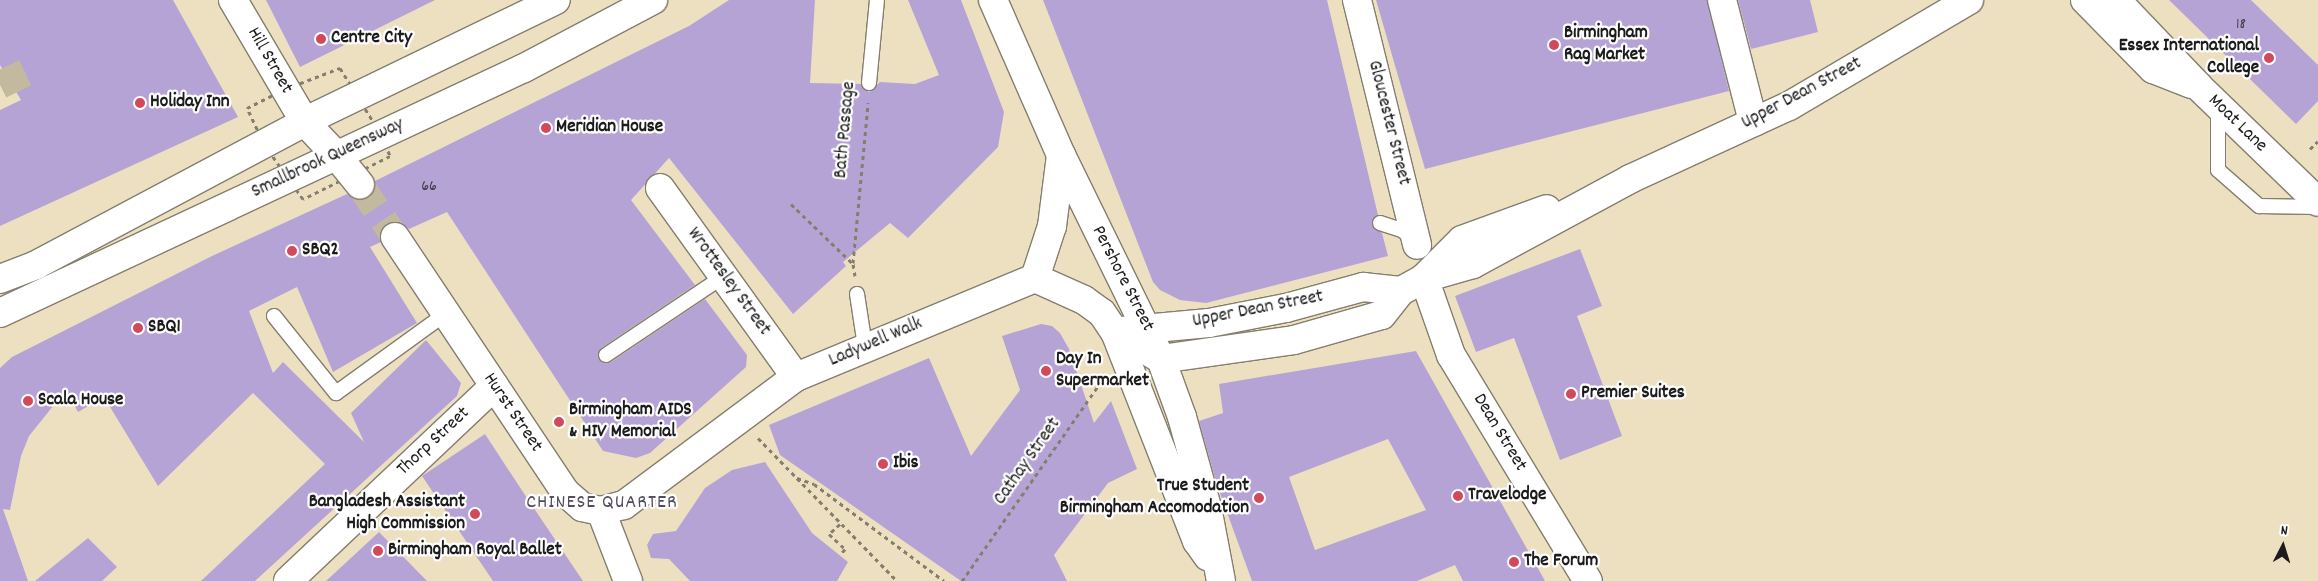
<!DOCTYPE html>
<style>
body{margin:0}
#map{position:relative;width:2318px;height:581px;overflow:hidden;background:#ede0c0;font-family:Dekko,sans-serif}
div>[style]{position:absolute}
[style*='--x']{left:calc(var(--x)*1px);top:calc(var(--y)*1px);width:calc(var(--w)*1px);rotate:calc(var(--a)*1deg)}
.building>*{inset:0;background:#b6a3d6}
.street-tunnel>*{height:28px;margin-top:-14px;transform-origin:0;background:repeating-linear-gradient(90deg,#c3b99f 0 28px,transparent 0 42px)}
.path>*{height:3px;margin-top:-1.5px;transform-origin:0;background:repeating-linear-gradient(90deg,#847e6e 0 4px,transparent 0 8px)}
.roads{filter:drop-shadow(1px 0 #847e6e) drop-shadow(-1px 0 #847e6e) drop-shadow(0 1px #847e6e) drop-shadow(0 -1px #847e6e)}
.lane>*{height:14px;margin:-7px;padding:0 7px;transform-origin:7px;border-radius:7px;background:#fff}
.street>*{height:28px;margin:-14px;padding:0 14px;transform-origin:14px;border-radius:14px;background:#fff}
.secondary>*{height:28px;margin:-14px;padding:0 14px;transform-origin:14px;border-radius:14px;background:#fff}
.dots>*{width:14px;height:14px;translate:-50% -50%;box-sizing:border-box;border:2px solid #fff;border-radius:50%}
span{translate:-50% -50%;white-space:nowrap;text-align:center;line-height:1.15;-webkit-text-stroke:4.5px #fff;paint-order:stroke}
.number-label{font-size:16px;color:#423e4a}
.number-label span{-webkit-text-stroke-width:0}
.poi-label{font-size:19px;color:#1c1c1c;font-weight:700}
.left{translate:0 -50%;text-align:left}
.right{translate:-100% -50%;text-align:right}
.street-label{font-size:19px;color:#1c1c1c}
.neighbourhood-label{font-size:20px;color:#524b5d;letter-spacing:1px}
.north{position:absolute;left:2258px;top:521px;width:50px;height:50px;-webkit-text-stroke:4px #fff;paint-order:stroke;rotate:5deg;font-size:14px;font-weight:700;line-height:20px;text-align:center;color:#1c1c1c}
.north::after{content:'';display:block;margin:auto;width:18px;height:22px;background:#1c1c1c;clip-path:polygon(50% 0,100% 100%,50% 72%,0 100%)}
</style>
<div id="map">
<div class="building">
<div style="clip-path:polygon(0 0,173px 0,238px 117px,0 226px,0 110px,21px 100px,0 65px)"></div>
<div style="clip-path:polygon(266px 0,435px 0,300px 67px)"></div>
<div style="clip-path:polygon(729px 0,815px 0,810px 83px,861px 84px,869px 92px,880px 82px,915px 84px,939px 75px,908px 0,961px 0,1004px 112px,998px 147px,908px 238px,890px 223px,843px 262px,846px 266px,793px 314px,669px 158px,631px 200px,695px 285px,601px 348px,599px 359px,603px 363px,611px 362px,705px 299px,747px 355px,746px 367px,650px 453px,636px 458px,603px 451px,447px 212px,409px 229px,401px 223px,387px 224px,381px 231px,381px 242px,370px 247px,417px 323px,333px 372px,297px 287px,249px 311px,273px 373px,283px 362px,364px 442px,351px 413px,426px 340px,461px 383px,457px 396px,255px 581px,201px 581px,325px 464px,253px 393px,158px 486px,104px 397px,78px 412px,66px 390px,29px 436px,21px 456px,10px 510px,3px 509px,28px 581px,0 581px,0 368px,12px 357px,212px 256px,347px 194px,355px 200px,369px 197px,375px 190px,375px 181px,689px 26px)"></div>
<div style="clip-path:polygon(1043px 0,1327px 0,1378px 215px,1372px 225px,1382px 233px,1388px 256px,1206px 303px,1180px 300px,1160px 290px,1153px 282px)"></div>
<div style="clip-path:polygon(1376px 0,1707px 0,1729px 91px,1425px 169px)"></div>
<div style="clip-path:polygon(1738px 0,1810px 0,1818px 32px,1751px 49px)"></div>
<div style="clip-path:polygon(2169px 0,2251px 0,2318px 65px,2318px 101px,2296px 124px)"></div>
<div style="clip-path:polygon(1580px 249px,1602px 306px,1577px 316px,1622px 436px,1560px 460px,1514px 338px,1476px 352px,1455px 296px)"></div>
<div style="clip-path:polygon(1041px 324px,1052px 326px,1060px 333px,1069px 349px,1094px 423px,1111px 401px,1137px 469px,1108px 483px,1054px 555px,1067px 581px,961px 581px,780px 455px,769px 425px,929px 358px,971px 456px,1020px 390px,1002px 336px)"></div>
<div style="clip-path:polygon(evenodd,1416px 351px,1545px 581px,1463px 581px,1455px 565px,1417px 581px,1252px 581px,1217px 485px,1199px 421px,1223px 413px,1219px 384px,1416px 351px,1388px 439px,1426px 510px,1315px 550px,1289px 477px,1388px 439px)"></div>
<div style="clip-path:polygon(485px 434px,523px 492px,583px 581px,493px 581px,422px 476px)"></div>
<div style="clip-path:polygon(765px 462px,812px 533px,848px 562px,837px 581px,690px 581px,669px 559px,651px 558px,647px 545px,653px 534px,676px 531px,705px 488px,732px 470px)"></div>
<div style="clip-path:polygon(379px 532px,427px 581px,326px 581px)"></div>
<div style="clip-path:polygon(88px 538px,117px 567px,102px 581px,35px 581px)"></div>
</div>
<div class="street-tunnel">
<div style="--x:0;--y:85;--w:34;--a:-26"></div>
<div style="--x:360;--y:185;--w:63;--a:56.1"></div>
</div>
<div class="path">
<div style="--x:340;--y:68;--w:80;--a:58.3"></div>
<div style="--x:382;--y:136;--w:22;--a:68"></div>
<div style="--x:390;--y:156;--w:97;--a:153.7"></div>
<div style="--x:303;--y:199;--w:67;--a:-125.3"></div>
<div style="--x:264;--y:144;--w:40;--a:-115"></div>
<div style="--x:247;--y:108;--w:42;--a:-26.6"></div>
<div style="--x:285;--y:89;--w:59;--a:-20.9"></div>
<div style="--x:2310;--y:149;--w:11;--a:-45"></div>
<div style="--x:791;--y:204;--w:85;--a:44"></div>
<div style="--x:855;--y:276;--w:13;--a:-99"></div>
<div style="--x:853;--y:263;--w:161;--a:-84.6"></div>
<div style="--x:758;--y:438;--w:199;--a:45.8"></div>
<div style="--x:797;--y:478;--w:18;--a:19"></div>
<div style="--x:814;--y:484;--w:162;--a:36.7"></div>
<div style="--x:840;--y:524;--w:15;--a:138"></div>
<div style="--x:829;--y:534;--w:22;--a:43"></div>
<div style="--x:845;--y:549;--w:6;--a:129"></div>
<div style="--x:962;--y:581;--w:246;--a:-55.1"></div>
</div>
<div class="roads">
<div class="lane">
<div style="--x:869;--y:83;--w:83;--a:-84.5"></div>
<div style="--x:2218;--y:107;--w:63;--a:90"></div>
<div style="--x:2218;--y:170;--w:55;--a:41.3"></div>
<div style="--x:2259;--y:206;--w:59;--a:1"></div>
<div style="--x:1380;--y:223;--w:23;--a:18"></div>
<div style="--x:1402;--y:230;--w:14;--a:39"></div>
<div style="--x:857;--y:294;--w:53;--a:81.3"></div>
<div style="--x:274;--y:316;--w:99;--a:51.2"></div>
<div style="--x:336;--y:393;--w:135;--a:-35.9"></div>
<div style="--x:606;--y:355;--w:142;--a:-33.8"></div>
</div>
<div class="street">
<div style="--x:1357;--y:0;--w:252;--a:76.2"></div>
<div style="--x:1722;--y:0;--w:126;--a:75.7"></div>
<div style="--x:336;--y:155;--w:38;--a:51"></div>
<div style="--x:660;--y:188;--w:233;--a:54.3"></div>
<div style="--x:395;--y:237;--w:306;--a:56.3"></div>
<div style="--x:565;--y:492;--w:23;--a:41"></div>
<div style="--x:582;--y:507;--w:19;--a:12"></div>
<div style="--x:601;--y:511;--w:24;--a:-15"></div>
<div style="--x:624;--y:505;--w:214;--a:-36.7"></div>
<div style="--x:796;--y:377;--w:259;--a:-22.5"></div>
<div style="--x:1425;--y:277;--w:52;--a:-45"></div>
<div style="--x:1462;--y:240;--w:90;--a:-20"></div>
<div style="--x:1424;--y:278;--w:82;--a:70.7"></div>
<div style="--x:1451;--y:355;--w:264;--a:58.8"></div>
<div style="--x:1122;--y:331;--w:87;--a:-5.3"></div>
<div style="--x:1209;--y:323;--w:78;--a:-11"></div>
<div style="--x:1286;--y:308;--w:80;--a:-15.3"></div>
<div style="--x:1363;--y:287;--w:38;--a:6"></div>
<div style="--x:1161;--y:359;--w:134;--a:-8.1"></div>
<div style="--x:1294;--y:340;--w:91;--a:-15.9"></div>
<div style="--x:1382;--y:315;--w:31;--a:-52"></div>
<div style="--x:1401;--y:291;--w:26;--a:-29"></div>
<div style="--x:1424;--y:278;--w:51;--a:-15.9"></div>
<div style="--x:1473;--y:264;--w:179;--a:-28.4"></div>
<div style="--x:1630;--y:179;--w:175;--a:-24.7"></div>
<div style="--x:1789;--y:106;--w:209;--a:-30.5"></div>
<div style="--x:601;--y:511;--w:75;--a:68.9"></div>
<div style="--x:288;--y:581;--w:284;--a:-43.4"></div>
</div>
<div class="secondary">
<div style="--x:233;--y:0;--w:142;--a:59.5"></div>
<div style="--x:305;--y:122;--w:45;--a:46.8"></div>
<div style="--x:993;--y:0;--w:169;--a:66.3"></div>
<div style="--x:1061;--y:155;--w:227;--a:63.9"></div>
<div style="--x:1161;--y:359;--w:62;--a:70.1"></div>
<div style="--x:1182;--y:417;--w:93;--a:74.5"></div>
<div style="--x:1207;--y:507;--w:75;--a:79.3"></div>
<div style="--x:2085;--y:0;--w:97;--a:45.4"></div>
<div style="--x:2153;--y:69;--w:41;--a:21.5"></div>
<div style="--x:2116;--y:0;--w:120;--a:46.3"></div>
<div style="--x:2199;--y:87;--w:165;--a:44"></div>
<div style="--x:1061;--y:155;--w:72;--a:97.2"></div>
<div style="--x:1052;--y:226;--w:55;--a:108.1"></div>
<div style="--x:1035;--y:278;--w:54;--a:24.2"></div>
<div style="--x:1084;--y:300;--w:22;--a:36"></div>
<div style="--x:1102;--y:313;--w:23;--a:56"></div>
<div style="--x:1115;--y:332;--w:53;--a:30.4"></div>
<div style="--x:0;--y:279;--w:39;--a:-21"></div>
<div style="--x:36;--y:265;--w:319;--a:-28"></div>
<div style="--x:318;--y:115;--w:264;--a:-25.8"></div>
<div style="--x:0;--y:313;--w:578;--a:-25.06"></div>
<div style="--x:524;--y:68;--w:146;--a:-27.8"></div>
<div style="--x:1115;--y:332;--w:225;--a:68.6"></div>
<div style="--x:1197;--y:541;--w:19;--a:55"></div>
</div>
</div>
<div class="dots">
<div style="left:321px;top:39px;background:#d1495b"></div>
<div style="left:1554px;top:45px;background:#d1495b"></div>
<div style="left:2269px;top:58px;background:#d1495b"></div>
<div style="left:140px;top:103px;background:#d1495b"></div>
<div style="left:546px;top:128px;background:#d1495b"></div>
<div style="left:292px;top:251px;background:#d1495b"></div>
<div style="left:138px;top:328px;background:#d1495b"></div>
<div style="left:1046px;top:371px;background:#d1495b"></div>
<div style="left:1571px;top:394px;background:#d1495b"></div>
<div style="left:28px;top:401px;background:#d1495b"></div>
<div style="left:559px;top:422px;background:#d1495b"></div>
<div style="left:883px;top:464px;background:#d1495b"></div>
<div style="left:1458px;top:496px;background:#d1495b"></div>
<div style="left:1259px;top:498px;background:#d1495b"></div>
<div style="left:475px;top:514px;background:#d1495b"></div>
<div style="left:378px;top:551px;background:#d1495b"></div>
<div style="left:1514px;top:562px;background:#d1495b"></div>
</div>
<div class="number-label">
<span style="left:2241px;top:25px">18</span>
<span style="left:429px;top:187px">66</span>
</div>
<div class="poi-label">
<span class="left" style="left:1564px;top:45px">Birmingham<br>Rag Market</span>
<span class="left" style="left:331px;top:39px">Centre City</span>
<span class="right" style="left:2259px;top:58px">Essex International<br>College</span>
<span class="left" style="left:150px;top:103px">Holiday Inn</span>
<span class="left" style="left:556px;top:128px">Meridian House</span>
<span class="left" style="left:302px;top:251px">SBQ2</span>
<span class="left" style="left:148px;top:328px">SBQ1</span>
<span class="left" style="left:1056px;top:371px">Day In<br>Supermarket</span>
<span class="left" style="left:1581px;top:394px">Premier Suites</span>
<span class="left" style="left:38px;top:401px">Scala House</span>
<span class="left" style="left:569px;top:422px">Birmingham AIDS<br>&amp; HIV Memorial</span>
<span class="left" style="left:893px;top:464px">Ibis</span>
<span class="right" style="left:1249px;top:498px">True Student<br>Birmingham Accomodation</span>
<span class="left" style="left:1468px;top:496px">Travelodge</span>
<span class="right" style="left:465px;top:514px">Bangladesh Assistant<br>High Commission</span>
<span class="left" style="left:388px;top:551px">Birmingham Royal Ballet</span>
<span class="left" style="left:1524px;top:562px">The Forum</span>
</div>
<div class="street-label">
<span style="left:269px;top:61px;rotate:60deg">Hill Street</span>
<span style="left:1802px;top:94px;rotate:-28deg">Upper Dean Street</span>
<span style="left:1388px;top:123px;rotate:76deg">Gloucester Street</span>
<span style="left:2237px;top:124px;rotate:44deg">Moat Lane</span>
<span style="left:846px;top:130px;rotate:-85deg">Bath Passage</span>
<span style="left:328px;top:159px;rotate:-25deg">Smallbrook Queensway</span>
<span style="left:1122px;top:279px;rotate:63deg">Pershore Street</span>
<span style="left:728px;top:282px;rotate:54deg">Wrottesley Street</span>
<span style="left:1258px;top:310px;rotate:-11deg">Upper Dean Street</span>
<span style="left:876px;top:343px;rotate:-23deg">Ladywell Walk</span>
<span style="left:512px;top:413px;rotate:56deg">Hurst Street</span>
<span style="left:1499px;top:433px;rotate:59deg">Dean Street</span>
<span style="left:434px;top:442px;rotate:-43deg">Thorp Street</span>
<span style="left:1028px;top:462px;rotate:-55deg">Cathay Street</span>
</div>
<div class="neighbourhood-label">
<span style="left:602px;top:503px">CHINESE QUARTER</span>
</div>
<div class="north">N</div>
</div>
